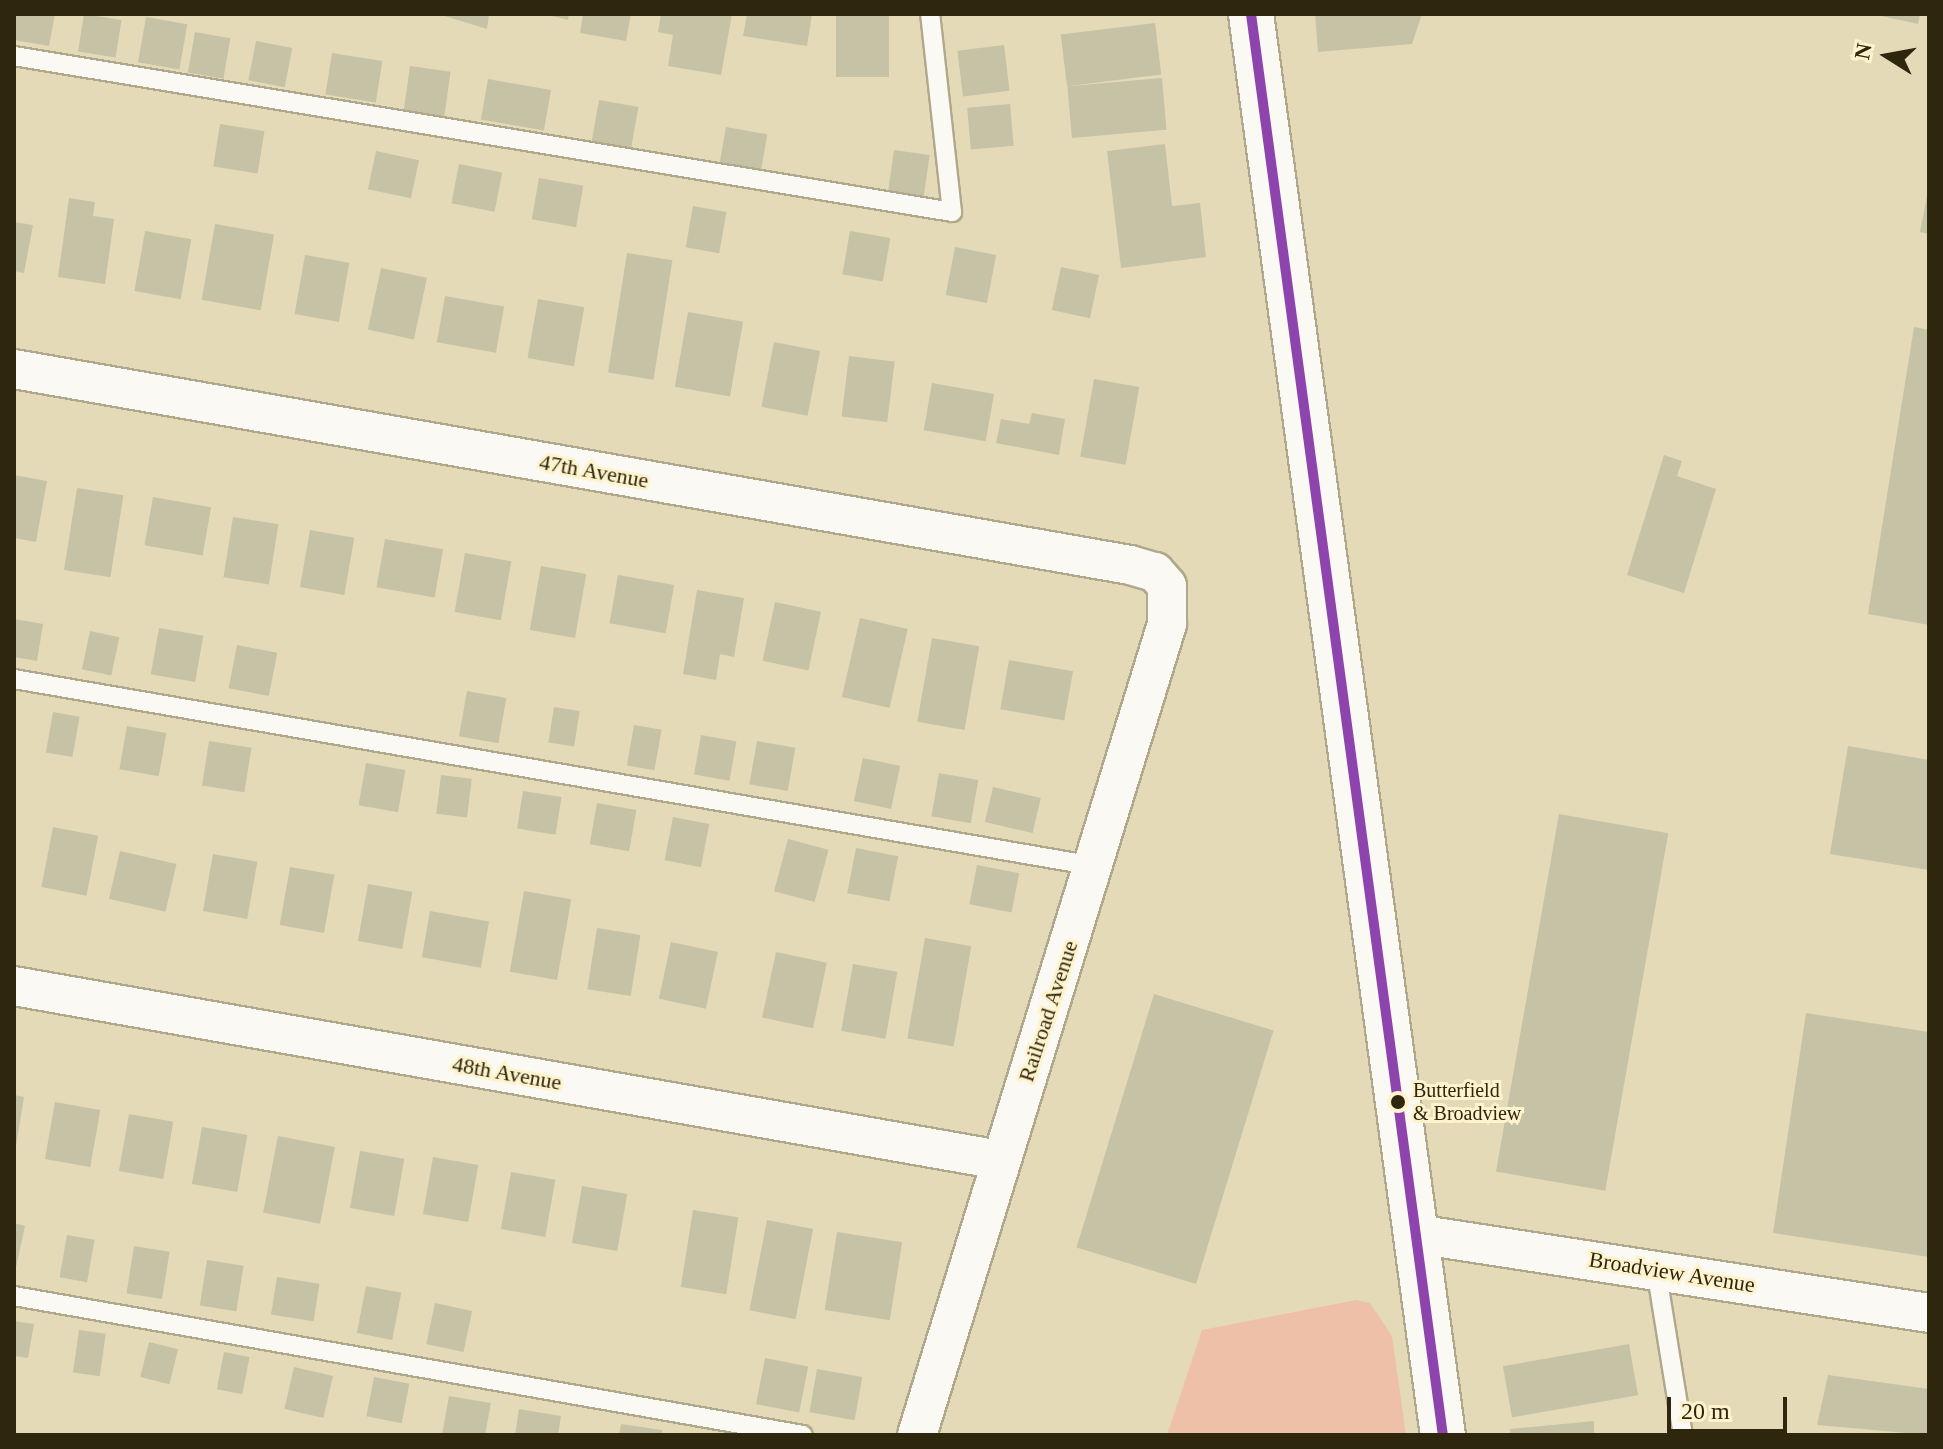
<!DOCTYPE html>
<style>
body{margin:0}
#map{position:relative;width:1943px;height:1449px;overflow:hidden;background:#e5dab8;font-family:"Times New Roman",serif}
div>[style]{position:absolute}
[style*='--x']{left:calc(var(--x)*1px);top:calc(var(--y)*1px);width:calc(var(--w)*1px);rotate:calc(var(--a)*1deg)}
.green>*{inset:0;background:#eec0a8}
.building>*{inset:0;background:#c6c2a6;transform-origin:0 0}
.roads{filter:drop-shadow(2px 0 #b0a88d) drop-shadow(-2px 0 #b0a88d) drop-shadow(0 2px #b0a88d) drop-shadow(0 -2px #b0a88d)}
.lane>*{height:18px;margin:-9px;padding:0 9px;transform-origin:9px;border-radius:9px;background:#fbf9f4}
.street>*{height:38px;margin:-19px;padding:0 19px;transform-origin:19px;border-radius:19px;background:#fbf9f4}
.secondary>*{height:44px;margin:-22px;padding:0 22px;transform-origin:22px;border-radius:22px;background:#fbf9f4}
.bus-1>*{height:10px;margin:-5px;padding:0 5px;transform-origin:5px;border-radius:5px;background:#8e44ad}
.dots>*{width:22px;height:22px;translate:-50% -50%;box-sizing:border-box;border:4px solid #fef3cd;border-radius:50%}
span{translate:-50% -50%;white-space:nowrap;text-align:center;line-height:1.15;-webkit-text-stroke:6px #fef3cd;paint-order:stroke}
.bus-label{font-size:20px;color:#2e270d}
.left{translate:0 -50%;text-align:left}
.street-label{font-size:22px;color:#2e270d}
.frame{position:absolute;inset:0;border:16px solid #2e270d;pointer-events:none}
.north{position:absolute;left:1847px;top:16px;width:80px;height:80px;-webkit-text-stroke:6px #fef3cd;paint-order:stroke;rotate:281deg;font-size:22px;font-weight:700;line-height:32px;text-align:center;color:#2e270d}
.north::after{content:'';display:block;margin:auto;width:28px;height:36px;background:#2e270d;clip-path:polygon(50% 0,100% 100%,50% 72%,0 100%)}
.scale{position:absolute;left:1667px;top:1397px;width:120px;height:36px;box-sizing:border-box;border:4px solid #2e270d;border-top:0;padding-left:10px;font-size:24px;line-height:28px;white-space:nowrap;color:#2e270d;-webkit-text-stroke:6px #fef3cd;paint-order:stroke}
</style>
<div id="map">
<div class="green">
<div style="clip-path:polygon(1356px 1300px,1370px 1303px,1392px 1336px,1406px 1435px,1167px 1435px,1202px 1330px)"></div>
</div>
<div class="building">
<div style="clip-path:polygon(15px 14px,55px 14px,49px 46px,14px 40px)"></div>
<div style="left:84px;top:14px;width:38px;height:38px;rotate:9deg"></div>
<div style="clip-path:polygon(438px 14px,489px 14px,487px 29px)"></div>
<div style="clip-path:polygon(544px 14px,569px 14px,568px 20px)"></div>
<div style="clip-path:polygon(583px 14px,631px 14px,626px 41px,580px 33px)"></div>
<div style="clip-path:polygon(661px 14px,732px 14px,721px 75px,668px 66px,673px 35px,658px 32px)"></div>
<div style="clip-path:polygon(747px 14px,812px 14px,807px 46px,743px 36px)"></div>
<div style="left:836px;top:14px;width:53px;height:63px"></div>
<div style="clip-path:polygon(1315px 14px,1422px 14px,1412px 44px,1318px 52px)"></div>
<div style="clip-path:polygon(1872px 14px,1920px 14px,1918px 24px)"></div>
<div style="left:146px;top:17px;width:42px;height:46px;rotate:10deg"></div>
<div style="left:1155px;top:23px;width:52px;height:95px;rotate:83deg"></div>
<div style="left:195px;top:32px;width:36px;height:41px;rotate:10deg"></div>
<div style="left:256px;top:41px;width:37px;height:40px;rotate:11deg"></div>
<div style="left:1004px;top:45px;width:46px;height:47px;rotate:83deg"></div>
<div style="left:332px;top:53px;width:51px;height:42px;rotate:9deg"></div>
<div style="left:410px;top:66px;width:41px;height:48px;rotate:8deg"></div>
<div style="left:1162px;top:78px;width:52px;height:95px;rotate:85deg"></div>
<div style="left:488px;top:79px;width:64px;height:41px;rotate:10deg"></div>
<div style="left:599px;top:100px;width:40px;height:45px;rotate:10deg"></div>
<div style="left:1010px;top:104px;width:42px;height:43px;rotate:85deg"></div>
<div style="left:220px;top:124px;width:45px;height:43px;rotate:9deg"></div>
<div style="left:726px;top:127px;width:42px;height:37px;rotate:10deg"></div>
<div style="clip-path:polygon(1165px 144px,1172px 206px,1200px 203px,1206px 257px,1121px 268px,1107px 151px)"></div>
<div style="left:894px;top:150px;width:36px;height:42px;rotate:8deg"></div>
<div style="left:376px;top:151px;width:44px;height:39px;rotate:12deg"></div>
<div style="left:459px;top:164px;width:44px;height:40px;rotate:11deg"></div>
<div style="left:539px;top:178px;width:45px;height:42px;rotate:10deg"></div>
<div style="clip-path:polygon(1929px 185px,1929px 234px,1920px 232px)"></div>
<div style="clip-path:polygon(69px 198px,95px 202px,93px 216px,114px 219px,105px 284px,58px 277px)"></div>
<div style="left:693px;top:206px;width:34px;height:42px;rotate:10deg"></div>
<div style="clip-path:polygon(14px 222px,33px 225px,24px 273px,14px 271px)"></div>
<div style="left:215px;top:224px;width:60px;height:77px;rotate:10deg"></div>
<div style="left:145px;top:231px;width:47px;height:61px;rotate:10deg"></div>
<div style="left:850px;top:231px;width:41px;height:44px;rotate:10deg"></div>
<div style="left:955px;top:247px;width:42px;height:49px;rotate:11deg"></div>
<div style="left:627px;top:253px;width:46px;height:121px;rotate:9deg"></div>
<div style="left:305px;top:255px;width:45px;height:60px;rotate:10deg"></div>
<div style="left:1061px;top:267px;width:39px;height:44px;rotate:12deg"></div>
<div style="left:381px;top:268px;width:47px;height:63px;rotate:12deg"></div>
<div style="left:445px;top:296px;width:60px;height:47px;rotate:10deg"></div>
<div style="left:538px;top:299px;width:47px;height:60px;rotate:10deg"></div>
<div style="left:688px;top:312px;width:56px;height:76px;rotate:10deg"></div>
<div style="clip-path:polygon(1914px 327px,1929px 330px,1929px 625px,1868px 614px)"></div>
<div style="left:774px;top:342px;width:47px;height:66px;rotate:11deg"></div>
<div style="left:849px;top:356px;width:46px;height:61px;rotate:7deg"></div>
<div style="left:1094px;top:379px;width:46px;height:79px;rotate:10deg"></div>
<div style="left:932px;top:383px;width:63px;height:48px;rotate:10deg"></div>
<div style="clip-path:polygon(1032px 413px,1065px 419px,1059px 455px,996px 443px,1001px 419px,1029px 424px)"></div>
<div style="clip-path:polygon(1664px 455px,1682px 461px,1677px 476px,1716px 489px,1684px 593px,1627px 575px)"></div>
<div style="clip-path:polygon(14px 475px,47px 481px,36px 542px,14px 538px)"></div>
<div style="left:77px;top:488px;width:47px;height:83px;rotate:9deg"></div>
<div style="left:153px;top:497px;width:59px;height:49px;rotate:10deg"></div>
<div style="left:233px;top:517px;width:46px;height:61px;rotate:9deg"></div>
<div style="left:310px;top:530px;width:45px;height:58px;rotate:10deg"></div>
<div style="left:385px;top:539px;width:59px;height:49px;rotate:10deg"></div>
<div style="left:465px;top:553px;width:47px;height:60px;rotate:10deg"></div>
<div style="left:541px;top:566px;width:46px;height:65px;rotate:10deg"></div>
<div style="left:618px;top:575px;width:57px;height:49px;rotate:10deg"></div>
<div style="clip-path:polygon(697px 590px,744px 598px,734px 657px,720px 654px,716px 680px,683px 674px)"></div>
<div style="left:775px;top:602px;width:47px;height:60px;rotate:12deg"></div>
<div style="left:860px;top:618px;width:49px;height:81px;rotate:13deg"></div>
<div style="clip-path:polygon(14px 619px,43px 624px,37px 661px,14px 657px)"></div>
<div style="left:159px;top:628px;width:45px;height:47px;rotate:10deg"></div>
<div style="left:90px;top:631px;width:30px;height:39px;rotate:12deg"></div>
<div style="left:932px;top:638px;width:48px;height:85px;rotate:10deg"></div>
<div style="left:237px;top:645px;width:41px;height:44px;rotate:11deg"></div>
<div style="left:1009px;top:660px;width:65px;height:50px;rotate:10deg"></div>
<div style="left:467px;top:691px;width:40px;height:46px;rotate:10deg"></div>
<div style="left:554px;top:707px;width:26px;height:36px;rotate:9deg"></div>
<div style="left:53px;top:712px;width:27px;height:41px;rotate:10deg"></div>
<div style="left:634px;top:725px;width:28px;height:41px;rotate:10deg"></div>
<div style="left:127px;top:726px;width:40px;height:44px;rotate:10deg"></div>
<div style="left:701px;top:735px;width:36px;height:40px;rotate:10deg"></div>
<div style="left:209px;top:741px;width:43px;height:45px;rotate:9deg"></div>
<div style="left:757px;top:741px;width:39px;height:44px;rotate:10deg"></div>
<div style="clip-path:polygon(1848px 746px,1929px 760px,1929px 870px,1830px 854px)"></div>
<div style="left:863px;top:758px;width:38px;height:44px;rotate:12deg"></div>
<div style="left:366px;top:763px;width:40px;height:43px;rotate:10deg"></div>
<div style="left:939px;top:773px;width:40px;height:44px;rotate:10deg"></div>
<div style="left:441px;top:775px;width:31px;height:39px;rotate:7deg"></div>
<div style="left:993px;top:787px;width:49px;height:36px;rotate:13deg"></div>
<div style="left:523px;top:791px;width:39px;height:38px;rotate:9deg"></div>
<div style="left:597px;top:803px;width:40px;height:42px;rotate:10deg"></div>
<div style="left:1559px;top:814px;width:111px;height:363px;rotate:10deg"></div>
<div style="left:673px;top:817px;width:37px;height:44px;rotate:11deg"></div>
<div style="left:53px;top:827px;width:46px;height:61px;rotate:11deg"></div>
<div style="left:788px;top:839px;width:42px;height:54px;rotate:15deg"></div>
<div style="left:856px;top:848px;width:43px;height:46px;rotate:11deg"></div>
<div style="left:120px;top:851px;width:58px;height:49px;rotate:13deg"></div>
<div style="left:213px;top:854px;width:45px;height:58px;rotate:10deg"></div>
<div style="left:977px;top:865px;width:43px;height:40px;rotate:11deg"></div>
<div style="left:290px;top:867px;width:45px;height:59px;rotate:10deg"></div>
<div style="left:368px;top:884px;width:45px;height:58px;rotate:10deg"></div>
<div style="left:524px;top:891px;width:48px;height:82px;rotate:10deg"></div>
<div style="left:430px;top:911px;width:60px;height:47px;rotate:10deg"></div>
<div style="left:597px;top:928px;width:44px;height:62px;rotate:9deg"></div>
<div style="left:925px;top:938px;width:47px;height:102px;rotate:10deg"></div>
<div style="left:671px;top:942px;width:48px;height:58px;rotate:12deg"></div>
<div style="left:776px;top:952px;width:52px;height:67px;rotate:12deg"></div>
<div style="left:853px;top:964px;width:45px;height:68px;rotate:10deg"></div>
<div style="left:1154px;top:994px;width:125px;height:265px;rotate:17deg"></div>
<div style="clip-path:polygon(1806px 1013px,1929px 1032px,1929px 1257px,1773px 1233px)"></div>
<div style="clip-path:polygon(14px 1095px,24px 1097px,16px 1146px,14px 1146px)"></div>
<div style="left:55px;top:1102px;width:46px;height:58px;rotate:10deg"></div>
<div style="left:129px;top:1114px;width:45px;height:58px;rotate:10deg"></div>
<div style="left:202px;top:1127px;width:46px;height:58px;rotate:10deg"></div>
<div style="left:278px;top:1136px;width:58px;height:78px;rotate:11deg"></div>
<div style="left:360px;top:1151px;width:45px;height:58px;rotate:10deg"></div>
<div style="left:433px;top:1157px;width:46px;height:58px;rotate:10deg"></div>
<div style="left:511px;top:1172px;width:45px;height:58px;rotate:10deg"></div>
<div style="left:582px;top:1186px;width:46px;height:58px;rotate:10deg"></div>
<div style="left:693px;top:1210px;width:46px;height:78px;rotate:9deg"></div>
<div style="left:767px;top:1220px;width:47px;height:92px;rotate:11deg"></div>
<div style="clip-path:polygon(14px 1223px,25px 1226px,15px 1272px,14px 1272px)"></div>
<div style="left:837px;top:1232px;width:66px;height:79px;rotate:9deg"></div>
<div style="left:67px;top:1235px;width:28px;height:43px;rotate:10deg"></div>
<div style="left:134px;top:1246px;width:36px;height:48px;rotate:9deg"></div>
<div style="left:207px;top:1260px;width:37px;height:46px;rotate:9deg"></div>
<div style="left:277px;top:1277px;width:43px;height:38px;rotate:9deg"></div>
<div style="left:366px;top:1286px;width:36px;height:48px;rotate:11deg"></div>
<div style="left:435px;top:1303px;width:38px;height:42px;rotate:12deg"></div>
<div style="clip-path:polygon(14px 1321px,34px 1324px,28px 1358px,14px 1356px)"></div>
<div style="left:79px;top:1330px;width:27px;height:43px;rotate:8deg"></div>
<div style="left:149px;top:1342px;width:30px;height:36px;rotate:14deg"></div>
<div style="left:1629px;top:1344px;width:52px;height:128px;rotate:80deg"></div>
<div style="left:224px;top:1352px;width:26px;height:38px;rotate:11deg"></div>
<div style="left:765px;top:1358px;width:44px;height:47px;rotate:11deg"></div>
<div style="left:294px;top:1367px;width:40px;height:43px;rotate:13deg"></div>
<div style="left:817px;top:1369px;width:46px;height:44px;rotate:10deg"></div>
<div style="clip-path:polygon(1828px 1375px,1929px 1389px,1929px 1435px,1817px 1425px)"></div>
<div style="left:374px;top:1377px;width:36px;height:40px;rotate:11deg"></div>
<div style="clip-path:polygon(449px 1396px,491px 1403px,485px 1435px,442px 1435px)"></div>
<div style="clip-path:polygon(519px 1409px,561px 1416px,558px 1435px,515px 1435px)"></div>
<div style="clip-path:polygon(1594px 1421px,1594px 1435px,1510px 1435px,1510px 1429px)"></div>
<div style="clip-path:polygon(621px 1424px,662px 1430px,662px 1435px,619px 1435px)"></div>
</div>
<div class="roads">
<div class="lane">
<div style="--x:14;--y:56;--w:951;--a:9.44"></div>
<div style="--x:952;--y:212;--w:199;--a:-96.3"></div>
<div style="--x:14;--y:679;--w:1096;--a:9.82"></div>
<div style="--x:1656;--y:1269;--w:168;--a:80.8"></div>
<div style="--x:14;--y:1296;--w:801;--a:9.99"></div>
</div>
<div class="street">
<div style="--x:14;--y:369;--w:1133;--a:9.96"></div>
<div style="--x:1130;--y:565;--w:26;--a:16"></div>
<div style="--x:1155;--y:572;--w:18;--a:49"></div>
<div style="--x:1167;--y:586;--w:38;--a:90"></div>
<div style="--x:1167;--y:624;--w:849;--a:107.13"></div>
<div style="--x:14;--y:986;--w:1001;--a:10.01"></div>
<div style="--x:1416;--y:1234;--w:519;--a:8.75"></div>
</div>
<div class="secondary">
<div style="--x:1251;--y:14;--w:1434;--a:82.31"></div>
</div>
</div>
<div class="bus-1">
<div style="--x:1251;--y:14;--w:1434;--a:82.31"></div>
</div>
<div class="dots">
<div style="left:1398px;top:1102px;background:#2e270d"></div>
</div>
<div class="bus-label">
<span class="left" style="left:1413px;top:1102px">Butterfield<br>&amp; Broadview</span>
</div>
<div class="street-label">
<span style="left:594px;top:471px;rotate:10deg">47th Avenue</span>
<span style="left:1048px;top:1011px;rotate:-72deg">Railroad Avenue</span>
<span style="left:507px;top:1073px;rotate:10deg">48th Avenue</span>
<span style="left:1672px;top:1272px;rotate:9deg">Broadview Avenue</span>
</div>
<div class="frame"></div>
<div class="north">N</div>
<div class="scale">20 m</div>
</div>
